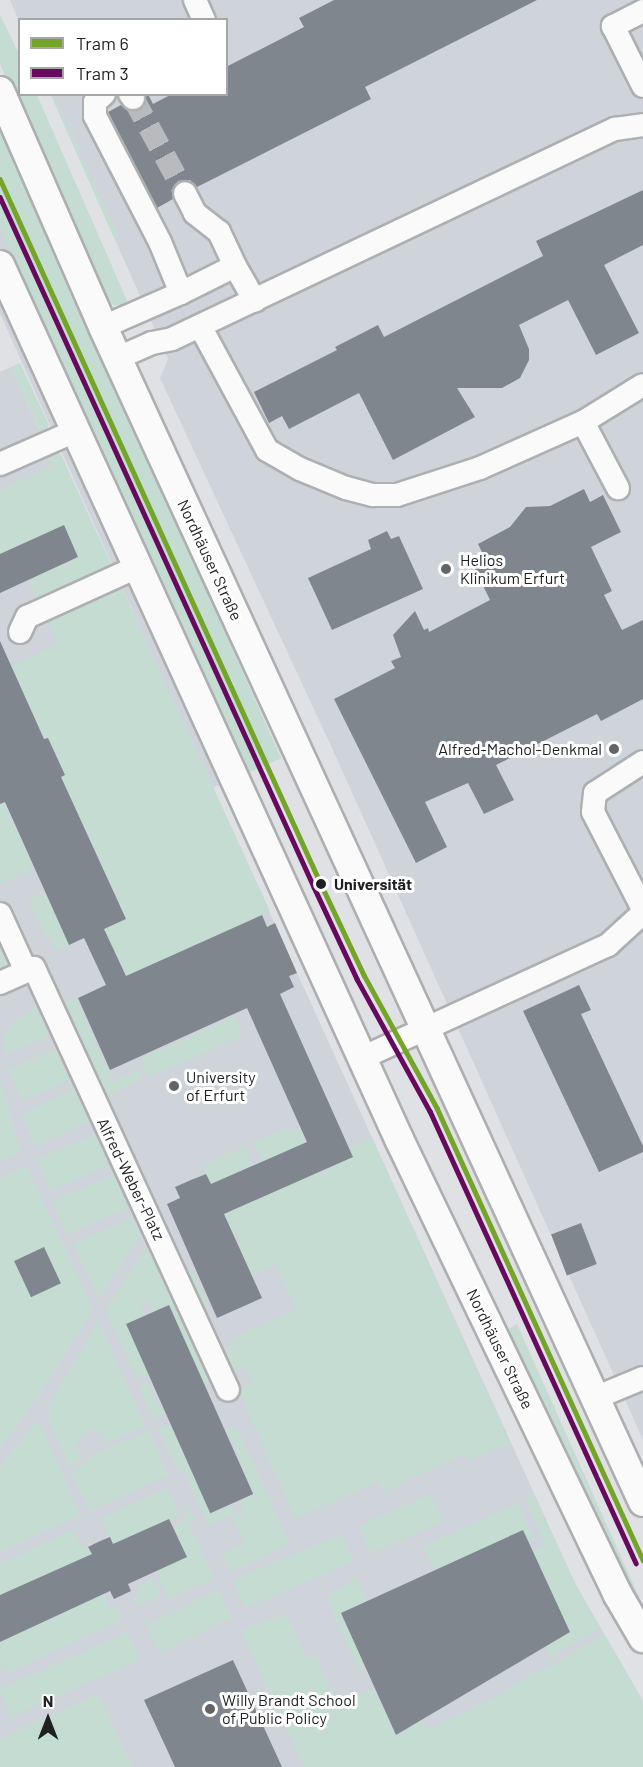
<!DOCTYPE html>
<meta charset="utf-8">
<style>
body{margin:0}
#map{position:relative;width:643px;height:1767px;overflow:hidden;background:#dfe1e4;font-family:Barlow,sans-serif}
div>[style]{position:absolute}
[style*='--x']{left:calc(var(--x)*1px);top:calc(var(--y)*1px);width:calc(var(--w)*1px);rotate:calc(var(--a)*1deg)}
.built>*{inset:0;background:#cfd4db;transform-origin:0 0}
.green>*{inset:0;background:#c5dcd2;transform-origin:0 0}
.building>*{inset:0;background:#80868e;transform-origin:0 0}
.minor-tunnel>*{height:22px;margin-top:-11px;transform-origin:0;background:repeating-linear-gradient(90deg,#b9babd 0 22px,transparent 0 33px)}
.roads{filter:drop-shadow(2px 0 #aeafb1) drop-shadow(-2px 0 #aeafb1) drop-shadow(0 2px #aeafb1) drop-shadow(0 -2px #aeafb1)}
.minor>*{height:22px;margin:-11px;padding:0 11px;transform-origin:11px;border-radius:11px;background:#fafafb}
.major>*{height:28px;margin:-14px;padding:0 14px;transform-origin:14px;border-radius:14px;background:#fafafb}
.tram-1>*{height:4.5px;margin:-2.25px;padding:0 2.25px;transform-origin:2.25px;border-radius:2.25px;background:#74a528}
.tram-2>*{height:4.5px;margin:-2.25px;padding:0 2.25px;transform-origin:2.25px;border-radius:2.25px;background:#67095f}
.dots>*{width:16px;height:16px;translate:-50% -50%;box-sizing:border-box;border:3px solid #fff;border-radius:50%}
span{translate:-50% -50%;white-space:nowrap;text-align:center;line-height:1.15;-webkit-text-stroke:6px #fff;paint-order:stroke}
.street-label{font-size:16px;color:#1f2022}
.poi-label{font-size:16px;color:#1f2022}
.left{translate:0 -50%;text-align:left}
.right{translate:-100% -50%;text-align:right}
.stop-label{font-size:16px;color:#1f2022;font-weight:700}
.legend{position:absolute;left:18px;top:18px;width:210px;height:78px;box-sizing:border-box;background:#fff;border:2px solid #a5a6a7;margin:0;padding:8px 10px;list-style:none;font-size:18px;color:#1f2022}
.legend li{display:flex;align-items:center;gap:12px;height:30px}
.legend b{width:30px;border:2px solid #a5a6a7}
.north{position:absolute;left:18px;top:1689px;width:60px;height:60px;-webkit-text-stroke:4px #fff;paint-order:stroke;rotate:0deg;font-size:16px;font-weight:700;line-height:24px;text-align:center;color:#1f2022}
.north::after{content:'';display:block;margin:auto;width:21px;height:27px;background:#1f2022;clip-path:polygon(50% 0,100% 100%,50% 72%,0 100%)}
</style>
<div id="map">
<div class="built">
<div style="clip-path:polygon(10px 0,643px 0,643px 1440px,337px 759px,160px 378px,168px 359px,51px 95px,226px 94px,226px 20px,20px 20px,19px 22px)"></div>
<div style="left:0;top:168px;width:653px;height:59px;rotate:66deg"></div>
<div style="clip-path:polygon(11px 367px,79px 517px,88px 514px,575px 1583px,643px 1701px,643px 1767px,0 1767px,0 372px)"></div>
</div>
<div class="green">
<div style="clip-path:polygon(0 15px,19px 54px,20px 94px,37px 95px,129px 305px,113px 305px,105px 297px,0 64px)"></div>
<div style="clip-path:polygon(51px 95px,53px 95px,119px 237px,113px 236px)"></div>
<div style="left:0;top:127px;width:691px;height:41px;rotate:66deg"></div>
<div style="clip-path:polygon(20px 363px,49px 425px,42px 435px,11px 367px)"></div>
<div style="clip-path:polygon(45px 451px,61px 454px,114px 571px,40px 604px,29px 580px,78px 557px,63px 525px,0 554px,0 490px,52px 466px)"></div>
<div style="clip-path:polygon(119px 582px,270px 911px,126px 976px,104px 929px,126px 918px,61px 777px,64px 775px,48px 738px,44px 739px,11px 666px,58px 644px,45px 615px)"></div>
<div style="clip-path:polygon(5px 802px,32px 863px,29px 864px,31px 870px,0 884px,0 804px)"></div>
<div style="clip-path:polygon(46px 892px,69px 945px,55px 951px,49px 936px,46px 937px,29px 899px)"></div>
<div style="clip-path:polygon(0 929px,18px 965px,0 976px)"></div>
<div style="clip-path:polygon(76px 998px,113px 1082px,139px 1070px,143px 1079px,105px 1096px,63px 1004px)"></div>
<div style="clip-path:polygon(36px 1006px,49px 1036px,5px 1055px,3px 1038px,5px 1031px)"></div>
<div style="left:235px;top:1017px;width:20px;height:103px;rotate:66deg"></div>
<div style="left:55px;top:1049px;width:34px;height:51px;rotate:66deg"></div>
<div style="clip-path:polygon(0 1077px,20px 1152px,0 1161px)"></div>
<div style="left:75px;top:1089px;width:35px;height:60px;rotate:65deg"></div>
<div style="clip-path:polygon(288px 1127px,291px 1133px,301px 1129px,307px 1142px,263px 1161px,254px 1142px)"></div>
<div style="left:95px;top:1134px;width:34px;height:64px;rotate:66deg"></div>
<div style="clip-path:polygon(372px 1138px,510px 1443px,469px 1461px,465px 1453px,383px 1492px,378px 1481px,296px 1518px,238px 1390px,253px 1382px,246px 1366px,230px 1373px,226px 1359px,228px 1347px,241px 1334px,297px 1309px,276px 1264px,252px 1275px,239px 1246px,242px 1244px,237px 1233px,233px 1234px,224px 1214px,353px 1157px,349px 1148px)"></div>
<div style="left:244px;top:1146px;width:21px;height:46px;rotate:65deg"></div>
<div style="clip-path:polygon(27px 1166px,93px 1309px,40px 1394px,0 1448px,0 1178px)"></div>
<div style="left:114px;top:1175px;width:36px;height:66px;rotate:67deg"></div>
<div style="clip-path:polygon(132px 1218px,140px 1236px,99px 1298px,74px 1244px)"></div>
<div style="clip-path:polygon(153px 1245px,213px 1379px,204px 1383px,169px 1305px,153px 1312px,148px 1301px,140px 1305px,145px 1316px,126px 1324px,149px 1374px,137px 1379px,106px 1311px,146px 1247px)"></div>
<div style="left:191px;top:1268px;width:41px;height:9px;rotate:65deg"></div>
<div style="clip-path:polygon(98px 1321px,146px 1426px,108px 1442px,93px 1428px,74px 1445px,83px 1458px,69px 1466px,50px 1423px,48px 1407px)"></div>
<div style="clip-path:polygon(517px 1324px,639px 1597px,634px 1597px,502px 1333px)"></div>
<div style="clip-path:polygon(147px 1382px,158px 1405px,162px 1403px,167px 1413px,154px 1419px,139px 1386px)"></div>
<div style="clip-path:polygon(219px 1411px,227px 1429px,236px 1426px,290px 1544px,230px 1572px,222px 1554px,245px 1543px,232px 1515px,209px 1526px,183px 1469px,178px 1471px,159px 1429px,171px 1424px,212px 1513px,231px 1505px,236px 1516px,244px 1512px,239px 1501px,254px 1494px)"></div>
<div style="clip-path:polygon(35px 1422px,39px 1422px,80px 1515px,0 1551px,0 1466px)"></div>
<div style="clip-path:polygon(149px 1431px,168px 1475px,89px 1511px,72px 1473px,97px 1453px)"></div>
<div style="clip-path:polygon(168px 1488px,176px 1507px,177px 1516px,113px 1544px,101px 1518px)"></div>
<div style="left:431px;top:1494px;width:30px;height:79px;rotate:66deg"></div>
<div style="clip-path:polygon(534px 1495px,575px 1583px,600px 1628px,550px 1657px,546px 1646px,570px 1632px,533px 1551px,546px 1544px,525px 1500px)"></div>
<div style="clip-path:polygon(186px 1503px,195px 1519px,189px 1523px,214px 1578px,169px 1599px,156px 1571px,187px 1557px,174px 1528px,186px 1518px)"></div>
<div style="clip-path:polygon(518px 1503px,535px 1541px,530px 1544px,523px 1531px,435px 1570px,424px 1546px)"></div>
<div style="clip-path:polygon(73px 1530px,82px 1549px,88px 1547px,92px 1554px,0 1595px,0 1564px)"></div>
<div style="left:342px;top:1534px;width:30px;height:118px;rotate:67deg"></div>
<div style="clip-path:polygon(357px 1578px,367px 1601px,341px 1613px,365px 1667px,360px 1670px,328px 1601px,331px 1593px)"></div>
<div style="clip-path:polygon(153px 1579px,161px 1595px,137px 1606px,133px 1598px,141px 1594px,137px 1586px)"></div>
<div style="left:219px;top:1590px;width:30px;height:81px;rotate:64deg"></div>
<div style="clip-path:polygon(104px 1594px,110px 1608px,116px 1606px,122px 1620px,7px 1673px,4px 1666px,0 1667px,0 1642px)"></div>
<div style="clip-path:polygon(287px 1614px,307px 1659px,316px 1655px,339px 1705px,375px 1688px,422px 1719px,427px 1730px,494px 1698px,534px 1672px,553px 1665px,604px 1634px,643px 1701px,643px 1767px,304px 1767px,241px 1630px)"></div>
<div style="left:128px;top:1632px;width:30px;height:141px;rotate:66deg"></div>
<div style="clip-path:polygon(99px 1694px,132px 1767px,0 1767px,0 1739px)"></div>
</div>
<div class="building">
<div style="clip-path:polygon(334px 0,537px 0,365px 87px,371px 99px,197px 187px,186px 180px,178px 181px,172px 192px,173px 199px,157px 208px,108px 112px,121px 105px,128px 111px,141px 109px,146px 103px,146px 94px,148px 94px,153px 104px,172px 94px,226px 94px,226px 67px,304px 27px,299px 18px)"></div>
<div style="clip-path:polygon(643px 190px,643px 245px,604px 265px,639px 333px,596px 355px,568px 300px,519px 325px,529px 349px,529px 360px,520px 378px,502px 388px,457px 388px,475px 417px,393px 460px,359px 393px,289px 429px,282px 416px,269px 423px,254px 392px,337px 350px,335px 347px,378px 325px,384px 337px,543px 256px,536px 241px)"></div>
<div style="clip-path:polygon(584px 489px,590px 502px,603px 495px,621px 532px,591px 547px,612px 591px,604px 595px,622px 630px,643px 620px,643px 699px,601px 721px,597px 714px,496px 765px,514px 800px,484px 814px,468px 783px,425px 802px,447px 847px,416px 863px,334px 699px,395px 668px,391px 661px,401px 657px,393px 635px,415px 611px,424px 630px,428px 628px,429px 632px,490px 600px,472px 563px,484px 556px,478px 544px,510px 527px,526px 507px,550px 506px)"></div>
<div style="clip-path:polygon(64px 525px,78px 557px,0 593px,0 554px)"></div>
<div style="clip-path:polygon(387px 531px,391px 539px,399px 536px,423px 589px,332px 630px,308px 578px,371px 549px,368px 540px)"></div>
<div style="clip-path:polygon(0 641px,44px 739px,48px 738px,65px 775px,61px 777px,126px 919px,104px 929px,126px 976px,262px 915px,267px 927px,275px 923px,297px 973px,289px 976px,294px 987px,280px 994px,353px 1157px,224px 1214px,262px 1298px,217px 1318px,167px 1204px,180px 1198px,175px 1187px,191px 1180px,206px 1174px,211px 1184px,307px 1142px,247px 1008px,110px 1070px,78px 998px,106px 985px,84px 938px,69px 945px,5px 802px,0 804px)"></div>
<div style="clip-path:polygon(579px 985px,591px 1010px,581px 1014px,643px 1146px,643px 1152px,599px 1172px,523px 1011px)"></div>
<div style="left:581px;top:1223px;width:44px;height:32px;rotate:69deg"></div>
<div style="left:44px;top:1247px;width:40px;height:33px;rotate:65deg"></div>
<div style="left:169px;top:1305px;width:207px;height:47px;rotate:66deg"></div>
<div style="clip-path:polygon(169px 1519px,187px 1557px,128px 1584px,131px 1591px,114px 1599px,110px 1591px,0 1642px,0 1595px,92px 1554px,88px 1547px,98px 1542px,110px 1537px,113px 1544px)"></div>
<div style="clip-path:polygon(523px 1530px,570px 1632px,396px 1735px,341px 1613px)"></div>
<div style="clip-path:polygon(233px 1660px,282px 1767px,175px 1767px,144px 1700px)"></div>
</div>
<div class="minor-tunnel">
<div style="--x:133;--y:98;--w:108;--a:61.3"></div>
</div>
<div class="roads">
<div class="minor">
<div style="--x:195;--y:0;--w:22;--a:66"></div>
<div style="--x:643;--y:11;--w:34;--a:153"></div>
<div style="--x:613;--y:26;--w:67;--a:63.4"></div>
<div style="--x:130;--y:94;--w:5;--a:53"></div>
<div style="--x:235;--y:266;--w:40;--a:60.3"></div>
<div style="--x:181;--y:293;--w:60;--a:-26.6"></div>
<div style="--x:235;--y:266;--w:38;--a:-115"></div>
<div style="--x:219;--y:232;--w:31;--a:-142"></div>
<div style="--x:195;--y:213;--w:22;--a:-117"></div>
<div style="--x:200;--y:326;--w:141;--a:61.6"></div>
<div style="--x:267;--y:450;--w:38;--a:30"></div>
<div style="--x:300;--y:469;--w:50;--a:22.4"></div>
<div style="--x:346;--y:488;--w:28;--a:15"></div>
<div style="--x:373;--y:495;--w:24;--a:0"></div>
<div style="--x:397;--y:495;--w:87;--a:-18"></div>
<div style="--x:480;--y:468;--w:113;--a:-24.1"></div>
<div style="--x:583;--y:422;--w:70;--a:-31.7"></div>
<div style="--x:103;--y:327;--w:85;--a:-23.6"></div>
<div style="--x:181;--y:293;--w:55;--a:-112.4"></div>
<div style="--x:160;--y:242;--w:142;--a:-117.3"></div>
<div style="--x:95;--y:116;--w:14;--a:-90"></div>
<div style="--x:95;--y:102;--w:12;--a:-42"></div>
<div style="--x:118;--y:358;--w:37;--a:-24"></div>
<div style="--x:152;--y:343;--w:20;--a:-11"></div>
<div style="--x:172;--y:339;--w:490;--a:-25.4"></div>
<div style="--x:615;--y:129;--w:28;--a:-8"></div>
<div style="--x:583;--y:422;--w:75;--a:62.1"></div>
<div style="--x:0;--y:464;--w:82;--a:-23.7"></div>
<div style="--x:20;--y:632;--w:17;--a:-65"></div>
<div style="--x:27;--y:617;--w:121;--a:-24.4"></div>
<div style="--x:643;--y:762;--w:57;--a:147.1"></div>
<div style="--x:595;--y:793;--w:19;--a:96"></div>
<div style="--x:593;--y:812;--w:109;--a:62.7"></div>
<div style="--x:0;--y:914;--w:63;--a:65.5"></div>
<div style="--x:0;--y:983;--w:37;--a:-24"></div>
<div style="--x:34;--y:968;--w:464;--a:65.3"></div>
<div style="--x:362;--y:1058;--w:271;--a:-24.7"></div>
<div style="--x:608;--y:945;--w:47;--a:-42.4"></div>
<div style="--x:595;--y:1398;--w:52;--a:-22.6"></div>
</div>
<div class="major">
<div style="--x:0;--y:91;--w:257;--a:66.4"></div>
<div style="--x:103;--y:327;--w:1293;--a:65.32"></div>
<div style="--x:0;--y:265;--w:961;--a:65.46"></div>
<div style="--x:399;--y:1139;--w:506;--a:64.35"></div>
<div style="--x:618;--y:1595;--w:50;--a:59.8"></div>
</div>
</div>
<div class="tram-1">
<div style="--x:0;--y:179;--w:775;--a:65.52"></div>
<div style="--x:321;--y:884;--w:101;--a:64.7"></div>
<div style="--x:364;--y:975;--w:152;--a:61.2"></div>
<div style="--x:437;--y:1108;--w:497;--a:65.5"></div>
</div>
<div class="tram-2">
<div style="--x:0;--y:197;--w:758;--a:65.53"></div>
<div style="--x:314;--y:887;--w:102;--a:64.9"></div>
<div style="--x:357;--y:979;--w:151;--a:61.1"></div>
<div style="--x:430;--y:1111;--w:497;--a:65.5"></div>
</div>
<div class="dots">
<div style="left:446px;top:569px;background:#626466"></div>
<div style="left:614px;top:749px;background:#626466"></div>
<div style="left:321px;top:884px;background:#1f2022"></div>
<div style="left:174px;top:1086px;background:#626466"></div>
<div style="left:210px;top:1709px;background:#626466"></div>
</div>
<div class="street-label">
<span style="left:210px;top:560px;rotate:65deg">Nordhäuser Straße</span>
<span style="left:131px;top:1179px;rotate:64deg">Alfred-Weber-Platz</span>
<span style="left:500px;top:1349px;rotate:64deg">Nordhäuser Straße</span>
</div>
<div class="poi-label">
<span class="left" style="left:460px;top:569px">Helios<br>Klinikum Erfurt</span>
<span class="right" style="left:602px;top:749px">Alfred-Machol-Denkmal</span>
<span class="left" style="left:186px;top:1086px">University<br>of Erfurt</span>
<span class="left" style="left:222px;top:1709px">Willy Brandt School<br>of Public Policy</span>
</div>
<div class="stop-label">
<span class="left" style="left:334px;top:884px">Universität</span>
</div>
<ul class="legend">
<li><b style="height:8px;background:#74a528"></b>Tram 6</li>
<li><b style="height:8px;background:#67095f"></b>Tram 3</li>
</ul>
<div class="north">N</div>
</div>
